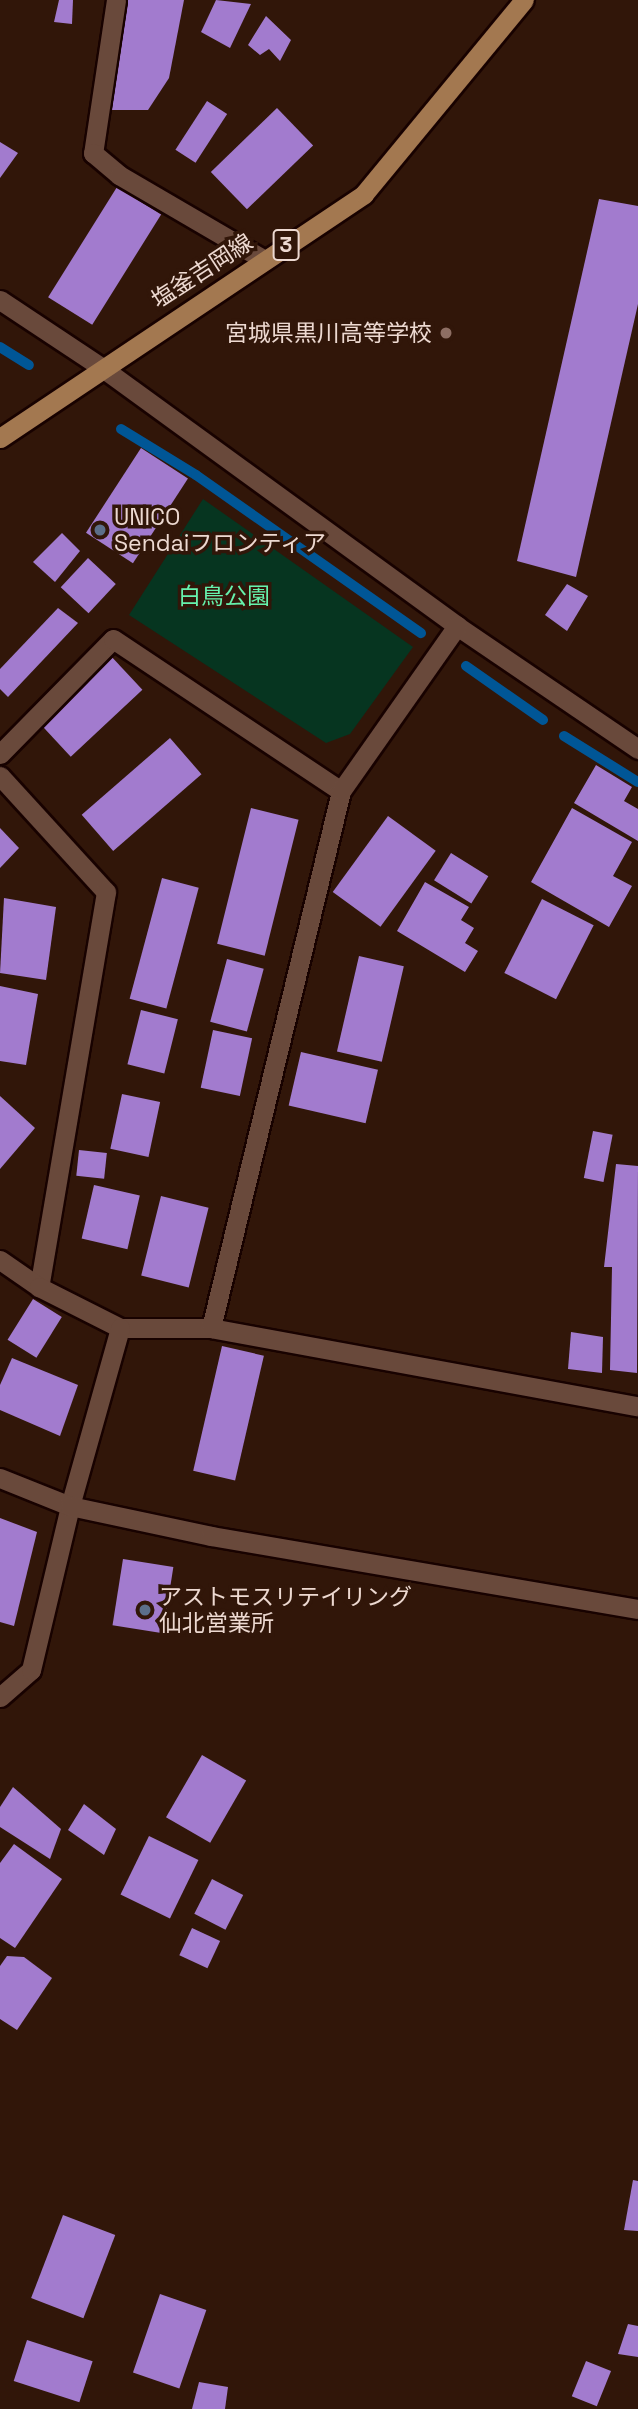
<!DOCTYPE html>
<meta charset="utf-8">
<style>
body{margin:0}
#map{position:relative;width:638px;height:2409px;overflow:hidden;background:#311609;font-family:"Space Grotesk","Noto Sans JP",sans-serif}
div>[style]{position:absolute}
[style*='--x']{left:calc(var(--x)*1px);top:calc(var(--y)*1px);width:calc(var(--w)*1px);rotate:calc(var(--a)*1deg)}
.green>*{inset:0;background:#063520}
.stream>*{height:10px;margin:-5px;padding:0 5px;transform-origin:5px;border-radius:5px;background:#005696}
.building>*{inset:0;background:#a27bce;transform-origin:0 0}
.roads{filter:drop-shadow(2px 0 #180200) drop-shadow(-2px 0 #180200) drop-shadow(0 2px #180200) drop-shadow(0 -2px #180200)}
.minor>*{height:19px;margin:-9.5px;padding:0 9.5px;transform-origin:9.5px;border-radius:9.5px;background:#69493b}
.tertiary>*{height:19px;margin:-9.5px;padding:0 9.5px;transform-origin:9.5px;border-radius:9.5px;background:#69493b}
.primary>*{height:19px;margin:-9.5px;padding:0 9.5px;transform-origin:9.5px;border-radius:9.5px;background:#a37850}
.dots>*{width:19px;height:19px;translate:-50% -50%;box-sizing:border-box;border:4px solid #311609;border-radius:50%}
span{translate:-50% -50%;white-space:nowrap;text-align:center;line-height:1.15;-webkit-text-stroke:7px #311609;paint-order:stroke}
.shield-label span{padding:2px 5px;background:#311609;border:2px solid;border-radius:5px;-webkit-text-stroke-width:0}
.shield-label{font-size:21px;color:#edd9d1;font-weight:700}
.street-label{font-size:23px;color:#edd9d1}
.poi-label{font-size:23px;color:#edd9d1}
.right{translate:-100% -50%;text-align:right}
.left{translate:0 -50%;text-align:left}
.park-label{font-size:23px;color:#66f2ad}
</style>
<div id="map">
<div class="green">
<div style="clip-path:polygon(203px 499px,413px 647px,350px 734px,326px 743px,129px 615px)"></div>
</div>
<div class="stream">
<div style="--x:0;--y:347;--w:34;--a:32"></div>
<div style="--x:121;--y:429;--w:88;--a:31.5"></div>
<div style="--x:196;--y:475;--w:275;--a:35.1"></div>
<div style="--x:466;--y:666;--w:94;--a:35"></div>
<div style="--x:564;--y:736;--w:87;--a:31.9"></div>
</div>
<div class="building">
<div style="clip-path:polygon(59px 0,73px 0,72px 24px,54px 22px)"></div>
<div style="clip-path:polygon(128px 0,184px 0,169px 78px,148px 110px,111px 110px)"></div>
<div style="clip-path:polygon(216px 0,251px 4px,230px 48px,201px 32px)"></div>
<div style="clip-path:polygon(266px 16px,291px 40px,280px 61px,269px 49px,260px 55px,248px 45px)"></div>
<div style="left:207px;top:101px;width:24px;height:58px;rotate:33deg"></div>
<div style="left:277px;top:108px;width:52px;height:92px;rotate:46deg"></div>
<div style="clip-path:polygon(0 142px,18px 153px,0 178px)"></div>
<div style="left:117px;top:187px;width:52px;height:130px;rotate:32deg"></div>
<div style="clip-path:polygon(599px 199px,638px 206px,638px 304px,576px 577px,517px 561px)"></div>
<div style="left:141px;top:448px;width:56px;height:101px;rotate:33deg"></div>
<div style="clip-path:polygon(62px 533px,80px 551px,55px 582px,33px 562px)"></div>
<div style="left:88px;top:558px;width:38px;height:40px;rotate:43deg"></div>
<div style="clip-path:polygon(567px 584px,588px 596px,567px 631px,545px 615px)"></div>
<div style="clip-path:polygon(58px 608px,78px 623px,8px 697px,0 689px,0 669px)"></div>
<div style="left:109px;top:654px;width:49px;height:98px;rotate:47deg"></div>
<div style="left:170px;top:738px;width:48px;height:117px;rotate:49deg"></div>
<div style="clip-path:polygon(596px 765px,632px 787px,624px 801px,638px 809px,638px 841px,574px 803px)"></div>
<div style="left:251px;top:808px;width:49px;height:140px;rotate:14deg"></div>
<div style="clip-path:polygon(572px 808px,632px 842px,613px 876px,632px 886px,609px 927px,531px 882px)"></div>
<div style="left:388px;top:816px;width:59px;height:94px;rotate:36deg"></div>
<div style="clip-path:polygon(0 828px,19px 848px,0 868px)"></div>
<div style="left:451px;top:853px;width:44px;height:32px;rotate:32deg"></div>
<div style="left:162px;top:878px;width:38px;height:125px;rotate:15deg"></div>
<div style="clip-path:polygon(425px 882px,469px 907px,461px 920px,474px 928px,465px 943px,478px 951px,465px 972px,397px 931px)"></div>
<div style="clip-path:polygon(4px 898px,56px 907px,46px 980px,0 973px)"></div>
<div style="left:542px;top:899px;width:58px;height:83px;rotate:27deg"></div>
<div style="left:359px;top:956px;width:46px;height:98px;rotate:13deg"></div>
<div style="left:227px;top:959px;width:38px;height:65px;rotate:15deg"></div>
<div style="clip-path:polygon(0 986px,38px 994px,26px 1065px,0 1061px)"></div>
<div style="left:141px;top:1010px;width:38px;height:56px;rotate:14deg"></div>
<div style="left:213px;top:1030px;width:40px;height:59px;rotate:12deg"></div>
<div style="left:301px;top:1052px;width:79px;height:55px;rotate:13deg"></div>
<div style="left:122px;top:1094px;width:39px;height:56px;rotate:12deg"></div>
<div style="clip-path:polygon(0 1096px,35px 1128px,0 1169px)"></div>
<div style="left:593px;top:1131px;width:20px;height:48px;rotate:11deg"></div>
<div style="left:79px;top:1150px;width:28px;height:26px;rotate:6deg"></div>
<div style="clip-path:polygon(616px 1164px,638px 1166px,637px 1373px,610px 1370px,612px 1267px,604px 1267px)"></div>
<div style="left:94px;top:1185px;width:47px;height:55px;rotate:13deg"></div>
<div style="left:161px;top:1196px;width:49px;height:82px;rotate:14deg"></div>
<div style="left:33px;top:1299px;width:34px;height:48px;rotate:32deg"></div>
<div style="clip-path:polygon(571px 1332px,603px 1337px,602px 1373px,568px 1369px)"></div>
<div style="left:222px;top:1346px;width:43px;height:128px;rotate:13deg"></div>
<div style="clip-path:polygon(12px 1358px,78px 1385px,60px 1436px,0 1410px,0 1385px)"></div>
<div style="clip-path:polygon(0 1518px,37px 1532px,14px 1626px,0 1622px)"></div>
<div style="left:123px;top:1559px;width:51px;height:67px;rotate:9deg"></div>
<div style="left:202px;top:1755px;width:51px;height:72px;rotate:30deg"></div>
<div style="clip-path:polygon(13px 1787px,61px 1829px,50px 1859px,0 1827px,0 1807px)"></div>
<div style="clip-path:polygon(84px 1804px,116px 1829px,104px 1855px,68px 1830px)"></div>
<div style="left:149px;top:1836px;width:55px;height:65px;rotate:26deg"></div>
<div style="clip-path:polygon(14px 1844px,62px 1879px,15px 1948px,0 1938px,0 1863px)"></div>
<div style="left:212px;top:1879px;width:35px;height:39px;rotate:27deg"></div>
<div style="left:192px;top:1928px;width:31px;height:30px;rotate:25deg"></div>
<div style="clip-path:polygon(7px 1956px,24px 1957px,52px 1978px,17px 2030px,0 2019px,0 1966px)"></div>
<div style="clip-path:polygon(633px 2180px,638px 2181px,638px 2231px,624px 2230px)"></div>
<div style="left:63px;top:2215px;width:56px;height:89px;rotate:21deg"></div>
<div style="left:160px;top:2294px;width:49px;height:83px;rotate:19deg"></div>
<div style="clip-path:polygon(628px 2324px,638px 2326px,638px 2357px,618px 2354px)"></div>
<div style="left:27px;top:2340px;width:69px;height:43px;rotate:18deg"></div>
<div style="left:586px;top:2361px;width:27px;height:38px;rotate:22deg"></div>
<div style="clip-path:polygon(199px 2382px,228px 2387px,225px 2409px,192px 2409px)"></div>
</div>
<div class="roads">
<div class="minor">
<div style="--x:116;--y:0;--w:155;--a:98.5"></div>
<div style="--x:93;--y:153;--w:34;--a:40"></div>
<div style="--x:119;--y:175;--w:167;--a:30.3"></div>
<div style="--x:101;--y:367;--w:440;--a:36"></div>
<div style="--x:457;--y:626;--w:219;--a:34.2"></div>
<div style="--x:0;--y:754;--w:161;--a:-45.5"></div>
<div style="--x:113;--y:639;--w:274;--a:33.7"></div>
<div style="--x:0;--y:776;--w:157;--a:47.6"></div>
<div style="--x:106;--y:892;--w:401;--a:99.6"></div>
<div style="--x:0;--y:1260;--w:47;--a:34.7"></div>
<div style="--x:39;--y:1287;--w:91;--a:26.8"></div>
<div style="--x:120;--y:1328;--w:91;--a:0"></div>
<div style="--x:211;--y:1328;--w:434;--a:10.4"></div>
<div style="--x:211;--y:1328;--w:553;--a:-76.39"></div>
<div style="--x:341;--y:791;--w:202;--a:-54.9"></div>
<div style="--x:0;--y:1697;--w:41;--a:-41.1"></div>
<div style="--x:31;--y:1670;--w:169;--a:-76.6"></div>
<div style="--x:70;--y:1506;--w:185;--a:-74.3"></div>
</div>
<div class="tertiary">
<div style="--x:0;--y:300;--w:121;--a:33.6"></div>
<div style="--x:0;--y:1478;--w:75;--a:21.8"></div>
<div style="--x:70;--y:1506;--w:144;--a:12"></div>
<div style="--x:211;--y:1536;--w:433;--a:9.7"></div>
</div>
<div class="primary">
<div style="--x:0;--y:438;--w:438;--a:-33.8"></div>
<div style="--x:364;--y:194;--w:251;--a:-50.5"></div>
</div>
</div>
<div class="dots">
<div style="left:446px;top:333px;background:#8d6e63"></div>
<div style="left:100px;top:530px;background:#5c6f8a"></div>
<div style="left:145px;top:1610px;background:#5c6f8a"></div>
</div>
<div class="shield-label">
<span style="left:286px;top:245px">3</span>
</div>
<div class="street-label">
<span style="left:202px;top:271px;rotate:-33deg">塩釜吉岡線</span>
</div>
<div class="poi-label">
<span class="right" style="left:432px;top:333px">宮城県黒川高等学校</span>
<span class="left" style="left:114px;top:530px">UNICO<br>Sendaiフロンティア</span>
<span class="left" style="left:159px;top:1610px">アストモスリテイリング<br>仙北営業所</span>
</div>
<div class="park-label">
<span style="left:224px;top:596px">白鳥公園</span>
</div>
</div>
